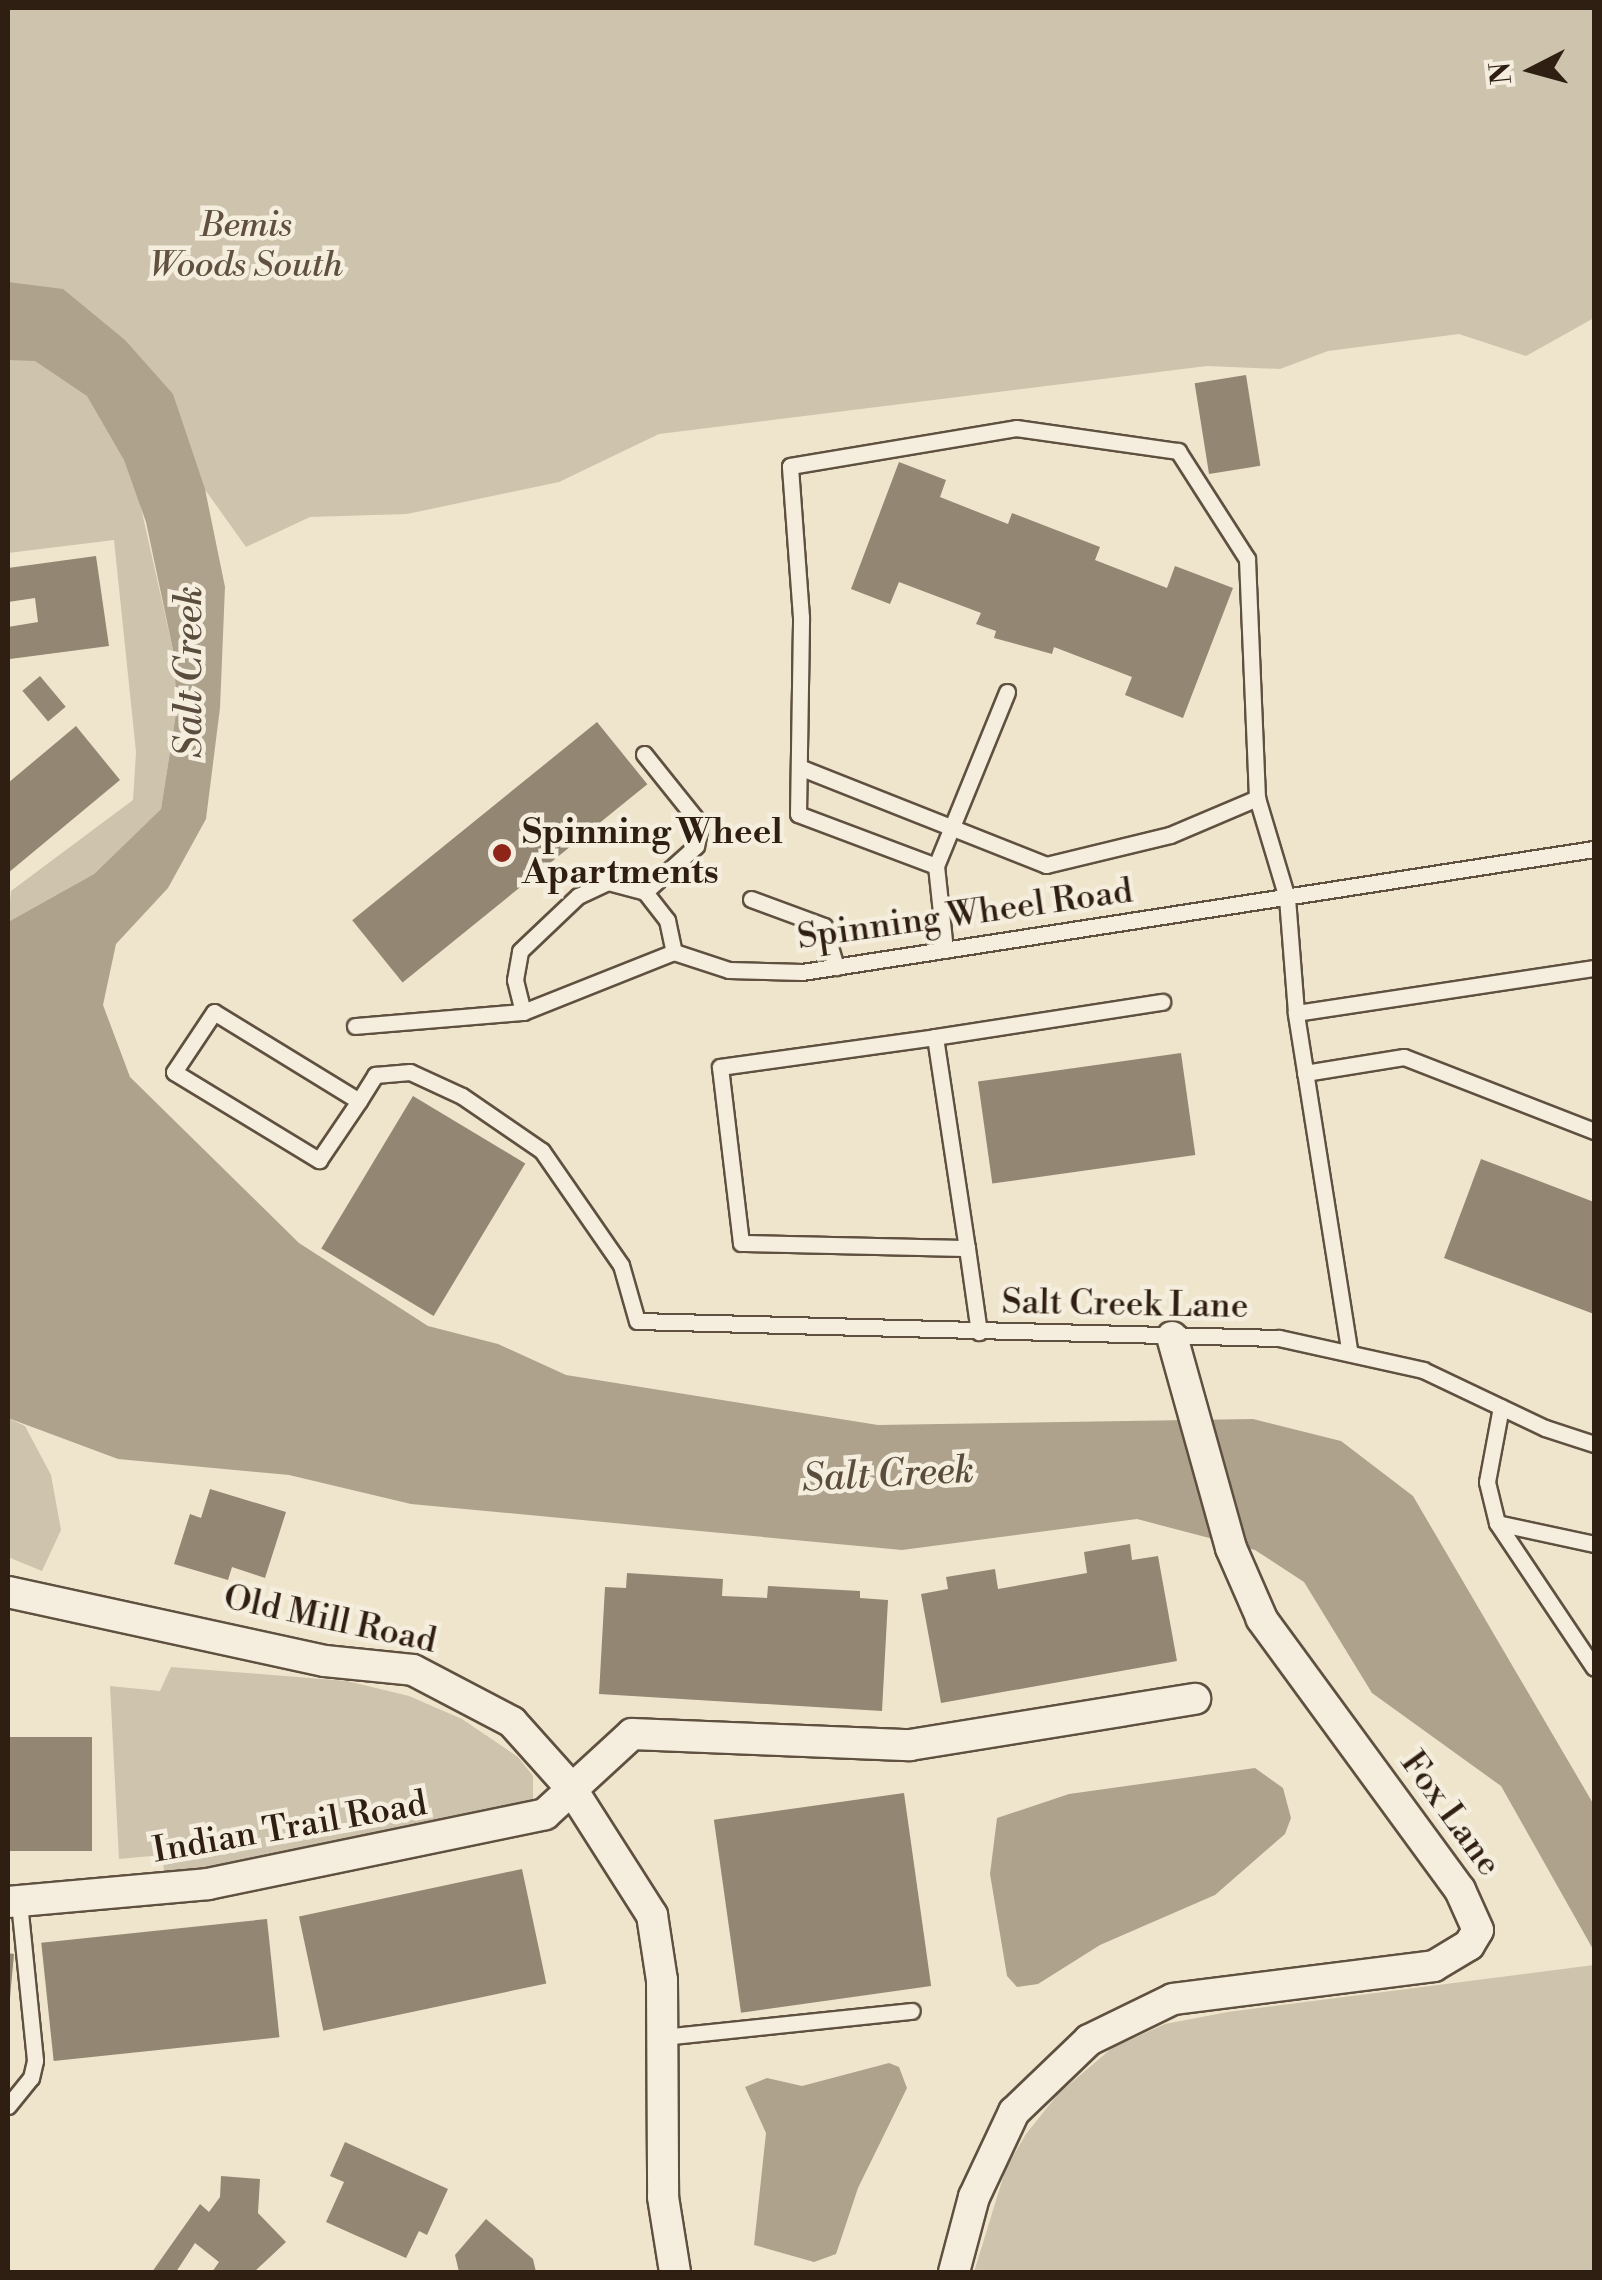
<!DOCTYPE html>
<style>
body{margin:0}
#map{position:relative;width:1602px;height:2280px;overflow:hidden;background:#efe5cc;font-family:"Libre Bodoni",serif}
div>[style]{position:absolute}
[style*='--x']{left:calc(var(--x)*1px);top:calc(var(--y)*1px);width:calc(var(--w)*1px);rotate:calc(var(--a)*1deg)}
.green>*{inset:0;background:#cec3ac}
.water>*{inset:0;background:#aea28d}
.building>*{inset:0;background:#938673;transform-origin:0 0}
.roads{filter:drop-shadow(2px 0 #5f5040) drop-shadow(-2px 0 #5f5040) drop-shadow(0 2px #5f5040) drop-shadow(0 -2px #5f5040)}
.lane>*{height:15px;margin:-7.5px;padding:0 7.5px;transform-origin:7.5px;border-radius:7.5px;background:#f5eede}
.street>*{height:30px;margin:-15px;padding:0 15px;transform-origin:15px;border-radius:15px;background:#f5eede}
.dots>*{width:28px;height:28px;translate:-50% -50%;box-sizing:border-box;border:5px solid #f5eede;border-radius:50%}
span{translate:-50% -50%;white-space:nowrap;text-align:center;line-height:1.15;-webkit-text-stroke:9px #f5eede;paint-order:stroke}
.park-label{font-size:35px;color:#5f5040;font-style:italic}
.poi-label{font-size:35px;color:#2f1f12;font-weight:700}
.left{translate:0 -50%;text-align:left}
.street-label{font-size:35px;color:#2f1f12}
.water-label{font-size:38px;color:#5b4d3d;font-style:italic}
.frame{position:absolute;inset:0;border:10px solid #2f1f12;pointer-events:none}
.north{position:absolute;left:1482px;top:20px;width:100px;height:100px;-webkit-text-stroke:8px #f5eede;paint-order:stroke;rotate:264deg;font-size:28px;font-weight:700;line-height:40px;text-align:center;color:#2f1f12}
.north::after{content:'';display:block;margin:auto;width:35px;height:45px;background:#2f1f12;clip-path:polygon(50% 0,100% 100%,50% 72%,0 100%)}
</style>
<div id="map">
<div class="green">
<div style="clip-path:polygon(8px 8px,1594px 8px,1594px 318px,1526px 356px,1459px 334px,1328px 351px,1280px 369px,1207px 366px,659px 434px,559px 482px,407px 514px,310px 517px,246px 547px,206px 491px,139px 499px,173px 650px,177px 707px,161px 809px,94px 874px,8px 922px,11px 891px,133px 800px,136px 752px,114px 540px,8px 553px)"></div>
<div style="clip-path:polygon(8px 1418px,25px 1426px,51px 1475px,61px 1530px,42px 1571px,8px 1557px)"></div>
<div style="clip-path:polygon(171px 1667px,347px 1681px,409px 1696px,462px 1719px,518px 1757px,533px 1776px,533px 1799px,528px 1808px,165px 1879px,162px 1855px,119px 1859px,110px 1686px,160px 1691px)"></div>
<div style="clip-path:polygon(1594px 1965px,1594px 2272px,974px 2272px,1006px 2168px,1026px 2134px,1058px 2094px,1112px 2048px,1165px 2024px,1228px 2012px)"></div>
</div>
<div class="water">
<div style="clip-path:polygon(8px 282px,63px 289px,125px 340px,173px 394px,205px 489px,225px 587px,220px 708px,206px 819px,168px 888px,116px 944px,103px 1005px,130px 1077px,299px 1243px,428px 1326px,498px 1344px,566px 1375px,878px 1425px,1253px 1419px,1341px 1441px,1413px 1496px,1594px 1805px,1594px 1951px,1501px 1786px,1372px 1693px,1304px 1582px,1255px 1550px,1137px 1519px,902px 1550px,411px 1504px,289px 1475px,118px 1459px,8px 1418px,8px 922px,94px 874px,161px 809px,177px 707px,173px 650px,146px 522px,124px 460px,87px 396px,35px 361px,8px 360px)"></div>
<div style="clip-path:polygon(1255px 1768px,1283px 1788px,1291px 1818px,1285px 1834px,1215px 1895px,1100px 1945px,1038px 1984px,1017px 1987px,1007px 1976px,990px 1874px,997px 1818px,1069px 1794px)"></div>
<div style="clip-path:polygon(889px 2063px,899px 2067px,907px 2088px,858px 2188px,836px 2254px,814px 2262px,754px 2245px,766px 2133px,745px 2087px,767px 2078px,802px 2086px)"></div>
</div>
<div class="building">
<div style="left:1246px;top:375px;width:92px;height:52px;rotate:81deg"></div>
<div style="clip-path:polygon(899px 462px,946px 480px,940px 497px,1008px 524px,1012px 513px,1100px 547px,1095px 560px,1167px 588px,1175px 566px,1233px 588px,1183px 718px,1125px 695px,1132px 677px,1054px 647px,1052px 654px,994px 638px,996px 631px,976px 624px,981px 613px,899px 582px,890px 604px,851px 589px)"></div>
<div style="clip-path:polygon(96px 556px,109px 646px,10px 659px,8px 627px,38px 622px,35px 598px,8px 602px,8px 568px)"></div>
<div style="left:40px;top:676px;width:40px;height:23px;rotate:50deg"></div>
<div style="left:597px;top:722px;width:80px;height:315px;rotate:51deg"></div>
<div style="clip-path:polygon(76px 726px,120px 780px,8px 873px,8px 783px)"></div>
<div style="left:1181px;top:1053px;width:103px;height:205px;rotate:82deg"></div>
<div style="left:413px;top:1096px;width:131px;height:178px;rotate:31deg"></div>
<div style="clip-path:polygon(1481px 1159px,1594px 1202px,1594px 1314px,1444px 1258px)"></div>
<div style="clip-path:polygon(210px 1489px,286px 1512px,265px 1578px,232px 1567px,228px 1580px,174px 1564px,190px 1514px,201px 1518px)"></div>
<div style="clip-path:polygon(1130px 1544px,1132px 1560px,1158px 1556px,1177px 1661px,941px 1703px,921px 1594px,948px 1589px,946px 1577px,995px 1569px,998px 1589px,1087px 1573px,1084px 1552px)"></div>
<div style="clip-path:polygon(627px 1573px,723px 1579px,722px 1596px,767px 1598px,768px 1586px,860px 1591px,860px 1598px,888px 1600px,882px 1711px,599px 1694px,605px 1587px,626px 1588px)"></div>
<div style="left:8px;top:1737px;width:84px;height:114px"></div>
<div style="left:904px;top:1793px;width:195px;height:192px;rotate:82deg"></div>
<div style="left:522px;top:1869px;width:117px;height:228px;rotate:78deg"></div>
<div style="left:267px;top:1919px;width:119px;height:227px;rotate:84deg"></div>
<div style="clip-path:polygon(8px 1953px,14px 1954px,10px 1998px,8px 1998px)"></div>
<div style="clip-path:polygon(345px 2142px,448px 2189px,427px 2235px,419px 2231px,406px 2258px,326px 2222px,344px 2182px,330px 2176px)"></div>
<div style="clip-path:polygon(221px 2176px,260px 2179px,258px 2213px,286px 2242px,254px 2272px,212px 2272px,219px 2262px,195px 2243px,176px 2272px,152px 2272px,200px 2204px,209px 2212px,220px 2197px)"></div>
<div style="clip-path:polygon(486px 2219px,533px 2259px,536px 2272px,459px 2272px,455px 2255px)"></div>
</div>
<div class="roads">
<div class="lane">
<div style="--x:644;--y:754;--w:90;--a:51.3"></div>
<div style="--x:700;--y:824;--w:22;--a:100"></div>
<div style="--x:696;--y:846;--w:69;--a:138"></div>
<div style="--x:799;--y:767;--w:266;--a:21.6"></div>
<div style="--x:1046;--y:865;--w:128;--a:-13.6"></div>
<div style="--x:1170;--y:835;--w:95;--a:-23"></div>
<div style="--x:1257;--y:798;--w:104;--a:73.3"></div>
<div style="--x:1287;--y:898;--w:115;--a:85.5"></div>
<div style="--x:936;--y:866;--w:147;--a:-159.4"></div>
<div style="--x:798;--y:814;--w:197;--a:-89.1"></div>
<div style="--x:801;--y:617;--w:151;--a:-94.2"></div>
<div style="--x:790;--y:466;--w:229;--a:-9.5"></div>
<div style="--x:1016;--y:428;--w:164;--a:8.1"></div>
<div style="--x:1178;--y:451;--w:128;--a:57.4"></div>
<div style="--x:1247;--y:559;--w:239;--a:87.6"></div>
<div style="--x:751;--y:899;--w:78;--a:20.3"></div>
<div style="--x:824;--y:926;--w:43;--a:73.7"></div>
<div style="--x:945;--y:950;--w:84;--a:-96.1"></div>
<div style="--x:936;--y:866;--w:188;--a:-67.8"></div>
<div style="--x:523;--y:1012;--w:33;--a:-104"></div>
<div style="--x:515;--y:980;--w:29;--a:-80"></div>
<div style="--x:520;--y:951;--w:80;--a:-43.5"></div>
<div style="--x:578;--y:896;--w:33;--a:-25"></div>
<div style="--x:608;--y:882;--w:38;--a:15"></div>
<div style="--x:645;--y:892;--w:36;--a:52"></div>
<div style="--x:667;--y:920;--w:33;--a:78"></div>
<div style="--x:355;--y:1026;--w:169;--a:-4.8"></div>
<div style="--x:523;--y:1012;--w:162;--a:-21.7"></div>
<div style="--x:674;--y:952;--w:58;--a:18.1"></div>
<div style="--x:729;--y:970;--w:73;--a:1.6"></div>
<div style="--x:802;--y:972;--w:801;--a:-8.83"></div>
<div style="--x:935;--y:1037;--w:230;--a:-8.8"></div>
<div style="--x:1305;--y:1073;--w:100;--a:-9.2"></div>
<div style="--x:1404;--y:1057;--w:204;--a:21.3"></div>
<div style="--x:359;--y:1101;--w:170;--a:-148.5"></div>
<div style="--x:214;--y:1012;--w:72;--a:123.7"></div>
<div style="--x:174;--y:1072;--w:170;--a:31.3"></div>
<div style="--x:319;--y:1160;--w:71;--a:-55.9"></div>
<div style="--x:359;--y:1101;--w:31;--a:-58"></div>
<div style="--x:375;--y:1075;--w:35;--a:-5"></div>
<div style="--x:410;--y:1072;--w:57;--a:24.8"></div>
<div style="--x:462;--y:1096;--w:97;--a:34.5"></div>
<div style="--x:542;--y:1151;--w:139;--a:55.3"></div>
<div style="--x:621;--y:1265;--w:58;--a:74.1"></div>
<div style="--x:637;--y:1321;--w:642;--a:1.52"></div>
<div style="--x:1279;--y:1338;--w:148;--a:12.5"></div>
<div style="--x:1423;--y:1370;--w:135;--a:25.4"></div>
<div style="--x:1545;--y:1428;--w:52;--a:18.1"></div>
<div style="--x:967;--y:1248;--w:226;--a:-178.7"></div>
<div style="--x:741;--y:1243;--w:177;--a:-96.8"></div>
<div style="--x:720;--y:1067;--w:217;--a:-7.9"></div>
<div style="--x:935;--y:1037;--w:213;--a:81.4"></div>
<div style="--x:967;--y:1248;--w:85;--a:81.9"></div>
<div style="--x:1349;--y:1349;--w:340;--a:-99"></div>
<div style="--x:1296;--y:1013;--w:301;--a:-8.6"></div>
<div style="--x:1501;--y:1407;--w:76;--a:100.6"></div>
<div style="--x:1487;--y:1482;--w:42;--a:76.3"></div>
<div style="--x:1497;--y:1523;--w:174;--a:56.2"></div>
<div style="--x:1497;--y:1523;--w:99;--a:12.2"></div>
<div style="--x:663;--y:2037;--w:250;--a:-6"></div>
<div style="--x:8;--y:2106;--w:36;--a:-51"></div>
<div style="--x:31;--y:2078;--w:18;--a:-77"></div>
<div style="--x:35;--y:2060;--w:159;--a:-95.8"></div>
</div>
<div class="street">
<div style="--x:8;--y:1592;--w:324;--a:12.3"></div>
<div style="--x:325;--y:1661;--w:88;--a:5.8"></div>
<div style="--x:413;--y:1670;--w:112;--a:27.7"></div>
<div style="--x:512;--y:1722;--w:89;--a:48.2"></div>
<div style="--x:571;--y:1788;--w:151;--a:57.5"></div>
<div style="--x:652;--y:1915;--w:66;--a:81.3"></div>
<div style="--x:662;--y:1980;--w:217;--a:89.7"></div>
<div style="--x:663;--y:2197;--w:76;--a:80.9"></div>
<div style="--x:8;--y:1902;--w:201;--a:-5.1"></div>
<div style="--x:208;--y:1884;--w:344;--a:-11.7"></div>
<div style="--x:545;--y:1814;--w:118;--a:-42.6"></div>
<div style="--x:632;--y:1734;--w:278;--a:2.3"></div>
<div style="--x:910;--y:1745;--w:289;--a:-9.2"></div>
<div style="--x:954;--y:2272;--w:78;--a:-75.1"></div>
<div style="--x:974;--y:2197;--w:94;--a:-64.8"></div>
<div style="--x:1014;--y:2112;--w:104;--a:-43.8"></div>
<div style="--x:1089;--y:2040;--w:93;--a:-26"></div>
<div style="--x:1173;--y:1999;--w:263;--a:-7.2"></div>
<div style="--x:1434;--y:1966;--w:41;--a:-31"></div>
<div style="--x:1469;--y:1945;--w:17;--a:-59"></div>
<div style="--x:1478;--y:1930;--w:44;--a:-114.2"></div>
<div style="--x:1460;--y:1890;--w:336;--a:-126.2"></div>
<div style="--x:1262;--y:1619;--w:77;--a:-113.6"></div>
<div style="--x:1231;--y:1548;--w:219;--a:-105.6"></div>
</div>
</div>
<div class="dots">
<div style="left:502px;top:853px;background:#8f2418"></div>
</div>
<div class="park-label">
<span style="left:246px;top:246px">Bemis<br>Woods South</span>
</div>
<div class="poi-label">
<span class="left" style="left:522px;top:853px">Spinning Wheel<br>Apartments</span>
</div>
<div class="street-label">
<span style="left:965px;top:915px;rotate:-8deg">Spinning Wheel Road</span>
<span style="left:1125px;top:1305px;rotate:1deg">Salt Creek Lane</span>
<span style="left:330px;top:1620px;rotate:12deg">Old Mill Road</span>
<span style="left:1450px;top:1814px;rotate:54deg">Fox Lane</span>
<span style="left:290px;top:1828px;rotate:-10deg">Indian Trail Road</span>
</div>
<div class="water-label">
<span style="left:190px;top:672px;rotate:-90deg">Salt Creek</span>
<span style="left:888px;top:1475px;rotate:-3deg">Salt Creek</span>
</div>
<div class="frame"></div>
<div class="north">N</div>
</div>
